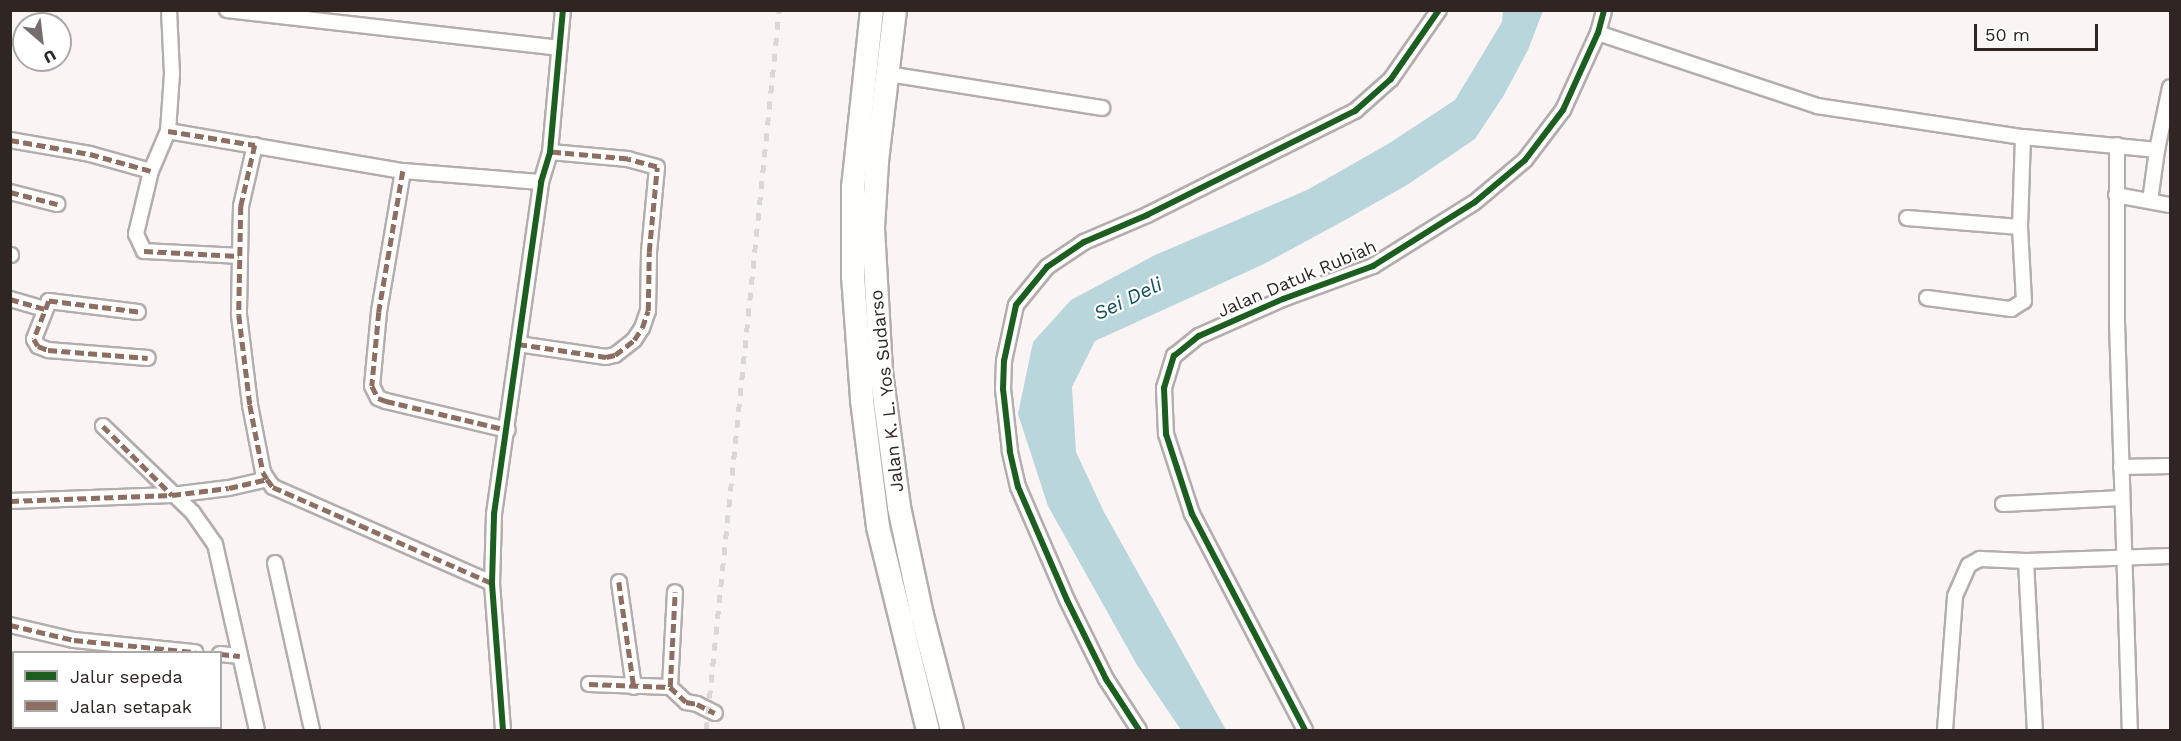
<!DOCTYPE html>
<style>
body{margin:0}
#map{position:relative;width:2181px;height:741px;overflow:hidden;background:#faf5f4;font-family:"Work Sans",sans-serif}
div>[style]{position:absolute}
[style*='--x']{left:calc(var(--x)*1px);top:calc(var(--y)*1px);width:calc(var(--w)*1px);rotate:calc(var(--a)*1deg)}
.water>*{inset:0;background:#b8d6db}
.roads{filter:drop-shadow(2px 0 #b3adab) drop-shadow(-2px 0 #b3adab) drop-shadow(0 2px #b3adab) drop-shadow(0 -2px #b3adab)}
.minor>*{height:14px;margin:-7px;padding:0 7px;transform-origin:7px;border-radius:7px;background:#fefefd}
.trunk>*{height:22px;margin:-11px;padding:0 11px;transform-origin:11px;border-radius:11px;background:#fefefd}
.rail>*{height:4.5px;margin-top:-2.25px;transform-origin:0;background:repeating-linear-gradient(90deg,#dad8d7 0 8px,transparent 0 16px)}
.quiet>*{height:4.5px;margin-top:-2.25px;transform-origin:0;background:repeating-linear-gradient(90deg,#8d6e63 0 9px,transparent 0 13.5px)}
.cycleway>*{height:6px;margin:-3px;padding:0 3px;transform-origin:3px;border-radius:3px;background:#1b5e20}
span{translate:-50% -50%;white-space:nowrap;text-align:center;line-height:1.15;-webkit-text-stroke:4.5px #fff;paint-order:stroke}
.street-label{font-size:18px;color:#2f2522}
.water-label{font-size:20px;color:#13515b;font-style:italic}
.frame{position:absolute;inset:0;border:12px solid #2f2522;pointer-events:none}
.legend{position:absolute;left:12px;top:651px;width:210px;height:78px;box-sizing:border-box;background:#fff;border:2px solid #aca8a7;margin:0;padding:8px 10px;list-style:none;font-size:18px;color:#2f2522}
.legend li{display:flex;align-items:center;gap:12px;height:30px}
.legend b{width:30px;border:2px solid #aca8a7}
.north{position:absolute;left:12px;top:12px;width:60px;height:60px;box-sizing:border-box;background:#fff;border:2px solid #aca8a7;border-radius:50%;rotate:152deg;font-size:16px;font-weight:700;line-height:24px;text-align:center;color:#2f2522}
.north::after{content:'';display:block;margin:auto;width:21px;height:27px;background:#766e6c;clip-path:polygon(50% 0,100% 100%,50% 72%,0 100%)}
.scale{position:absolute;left:1974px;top:24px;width:124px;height:27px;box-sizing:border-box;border:3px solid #2f2522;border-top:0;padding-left:8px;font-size:18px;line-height:21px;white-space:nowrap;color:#2f2522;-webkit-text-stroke:4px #fff;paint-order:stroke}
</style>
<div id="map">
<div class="water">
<div style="clip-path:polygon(1503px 11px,1543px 11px,1528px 50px,1504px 95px,1475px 139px,1407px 185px,1347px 219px,1264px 264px,1095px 341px,1072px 387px,1076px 452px,1104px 512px,1226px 730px,1181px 730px,1137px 665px,1048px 506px,1018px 414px,1033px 342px,1071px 300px,1155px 255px,1307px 190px,1388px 144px,1455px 100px,1502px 22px)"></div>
</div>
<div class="roads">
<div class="minor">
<div style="--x:169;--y:10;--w:64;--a:87.3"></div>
<div style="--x:172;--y:74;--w:57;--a:94"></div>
<div style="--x:168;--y:131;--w:43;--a:113"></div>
<div style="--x:151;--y:171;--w:65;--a:103.4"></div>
<div style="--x:136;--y:234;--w:19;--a:65"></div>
<div style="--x:144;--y:251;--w:95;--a:3"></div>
<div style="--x:227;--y:10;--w:333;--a:6.5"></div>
<div style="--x:1598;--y:33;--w:231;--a:18.4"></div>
<div style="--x:1817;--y:106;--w:208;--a:8.6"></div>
<div style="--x:2023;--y:137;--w:135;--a:5.5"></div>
<div style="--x:2157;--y:150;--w:64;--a:-78.3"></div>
<div style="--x:888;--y:74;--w:217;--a:9"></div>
<div style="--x:168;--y:131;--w:238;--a:9.7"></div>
<div style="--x:403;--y:171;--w:138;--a:4.6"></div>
<div style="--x:10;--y:140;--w:81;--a:9.9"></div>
<div style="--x:90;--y:154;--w:63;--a:15.6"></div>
<div style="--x:255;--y:145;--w:63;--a:102.9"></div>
<div style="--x:241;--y:206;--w:109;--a:91.1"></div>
<div style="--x:239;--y:315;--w:91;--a:83"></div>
<div style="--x:250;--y:405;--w:68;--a:79"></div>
<div style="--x:263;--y:472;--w:8;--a:60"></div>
<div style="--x:267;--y:479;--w:10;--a:53"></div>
<div style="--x:273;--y:487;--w:239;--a:23.7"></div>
<div style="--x:2117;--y:145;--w:177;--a:90"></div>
<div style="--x:2117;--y:322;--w:408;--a:88.2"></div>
<div style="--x:403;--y:171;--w:143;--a:99.7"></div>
<div style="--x:379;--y:312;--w:74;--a:95.4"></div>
<div style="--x:372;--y:386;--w:13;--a:63"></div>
<div style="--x:378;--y:398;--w:9;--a:21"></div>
<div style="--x:386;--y:401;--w:125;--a:13.4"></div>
<div style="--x:10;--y:192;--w:49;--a:14.3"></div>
<div style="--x:2116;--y:195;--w:55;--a:10.5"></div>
<div style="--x:2150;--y:201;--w:51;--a:-82.2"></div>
<div style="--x:1907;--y:218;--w:113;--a:4.6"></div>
<div style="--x:10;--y:255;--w:1;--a:0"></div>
<div style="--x:1927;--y:298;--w:85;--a:7.5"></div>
<div style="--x:2011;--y:309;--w:15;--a:-32"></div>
<div style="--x:2024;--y:301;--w:74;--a:-93.1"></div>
<div style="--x:2020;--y:227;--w:90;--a:-88.1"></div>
<div style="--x:10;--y:299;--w:36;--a:16"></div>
<div style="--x:138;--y:312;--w:90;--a:-173"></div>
<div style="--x:49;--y:301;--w:41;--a:111.5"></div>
<div style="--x:34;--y:339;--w:8;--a:60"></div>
<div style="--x:38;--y:346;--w:11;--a:22"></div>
<div style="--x:48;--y:350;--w:100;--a:4.6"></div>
<div style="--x:518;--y:344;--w:89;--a:8.4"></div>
<div style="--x:606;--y:357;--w:9;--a:-13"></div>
<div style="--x:615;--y:355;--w:24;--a:-38"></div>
<div style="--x:634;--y:340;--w:14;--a:-56"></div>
<div style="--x:642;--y:328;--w:18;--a:-71"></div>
<div style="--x:648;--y:311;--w:59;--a:-89"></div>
<div style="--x:649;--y:252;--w:85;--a:-84.6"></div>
<div style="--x:657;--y:167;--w:30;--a:-165"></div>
<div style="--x:628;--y:159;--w:78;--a:-174.9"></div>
<div style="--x:103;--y:426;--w:125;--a:44"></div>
<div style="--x:193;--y:513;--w:38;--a:55"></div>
<div style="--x:215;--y:544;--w:191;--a:77.3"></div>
<div style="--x:2121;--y:467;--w:49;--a:-1.2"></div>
<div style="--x:10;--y:501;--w:162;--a:-2.1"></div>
<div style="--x:172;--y:495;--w:57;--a:-7"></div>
<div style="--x:229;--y:488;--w:39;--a:-13"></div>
<div style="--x:2003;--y:504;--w:119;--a:-2.9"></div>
<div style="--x:2026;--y:561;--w:169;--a:87"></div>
<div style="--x:275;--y:563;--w:171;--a:77.5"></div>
<div style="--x:619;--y:582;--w:106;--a:81.9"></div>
<div style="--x:10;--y:625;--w:66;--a:13.2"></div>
<div style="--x:74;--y:640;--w:122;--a:5.7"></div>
<div style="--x:220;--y:654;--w:20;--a:6"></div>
<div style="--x:589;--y:684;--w:81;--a:2.1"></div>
<div style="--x:670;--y:687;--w:95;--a:-87"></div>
<div style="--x:670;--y:687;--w:22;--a:43"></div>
<div style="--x:686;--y:702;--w:11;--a:10"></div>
<div style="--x:697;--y:704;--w:20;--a:27"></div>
<div style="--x:503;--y:730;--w:147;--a:-94.3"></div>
<div style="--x:492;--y:583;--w:69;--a:-88.3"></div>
<div style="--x:494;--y:514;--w:335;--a:-81.9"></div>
<div style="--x:541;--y:182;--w:31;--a:-73"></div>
<div style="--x:550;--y:152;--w:143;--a:-84.8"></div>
<div style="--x:1139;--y:730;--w:61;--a:-122.9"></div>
<div style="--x:1106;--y:679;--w:88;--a:-116.3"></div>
<div style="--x:1067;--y:600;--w:123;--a:-113.4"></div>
<div style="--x:1018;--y:487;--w:37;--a:-103"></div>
<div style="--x:1010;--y:451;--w:62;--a:-96.4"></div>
<div style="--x:1003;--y:389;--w:28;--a:-88"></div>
<div style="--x:1004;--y:361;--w:57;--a:-77.9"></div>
<div style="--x:1016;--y:305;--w:49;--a:-50.8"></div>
<div style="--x:1047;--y:267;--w:45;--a:-34"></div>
<div style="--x:1084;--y:242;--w:69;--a:-23.2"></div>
<div style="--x:1147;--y:215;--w:233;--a:-26.6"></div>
<div style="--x:1355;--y:111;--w:48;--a:-41.6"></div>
<div style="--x:1391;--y:79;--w:84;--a:-55.2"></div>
<div style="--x:1305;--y:730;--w:244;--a:-117.6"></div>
<div style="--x:1192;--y:514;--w:84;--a:-108"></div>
<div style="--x:1166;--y:434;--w:46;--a:-92.5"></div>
<div style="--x:1164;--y:388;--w:34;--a:-73"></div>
<div style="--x:1174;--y:356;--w:32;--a:-39"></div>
<div style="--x:1199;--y:336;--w:92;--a:-23.8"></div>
<div style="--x:1283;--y:299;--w:96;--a:-20.1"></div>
<div style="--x:1373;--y:266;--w:120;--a:-32.1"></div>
<div style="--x:1475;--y:202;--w:65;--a:-40"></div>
<div style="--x:1525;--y:160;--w:63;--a:-52.8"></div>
<div style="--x:1563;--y:110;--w:85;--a:-65.6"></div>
<div style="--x:1598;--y:33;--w:24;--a:-75"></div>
<div style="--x:1945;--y:730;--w:134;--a:-85.7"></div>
<div style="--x:1955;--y:596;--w:34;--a:-66"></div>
<div style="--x:1969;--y:565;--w:13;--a:-29"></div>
<div style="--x:1980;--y:559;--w:46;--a:2.5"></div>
<div style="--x:2026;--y:561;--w:144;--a:-2"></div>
</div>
<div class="trunk">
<div style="--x:872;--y:10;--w:178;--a:96.1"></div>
<div style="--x:853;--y:187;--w:89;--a:90"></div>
<div style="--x:853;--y:276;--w:124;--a:85.8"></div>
<div style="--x:862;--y:400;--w:128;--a:82.8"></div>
<div style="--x:878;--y:527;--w:209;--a:76.2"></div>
<div style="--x:895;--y:10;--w:153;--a:96.8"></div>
<div style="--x:877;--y:162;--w:66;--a:93.5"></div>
<div style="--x:873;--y:228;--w:144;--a:86.8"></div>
<div style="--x:881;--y:372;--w:136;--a:82.4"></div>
<div style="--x:899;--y:507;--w:110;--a:78"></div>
<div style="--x:922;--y:615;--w:119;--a:75.4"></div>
</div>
</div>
<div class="rail">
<div style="--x:706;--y:730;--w:724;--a:-84.21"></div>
</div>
<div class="quiet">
<div style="--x:168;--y:131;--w:88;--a:9.1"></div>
<div style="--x:255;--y:145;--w:63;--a:102.9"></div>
<div style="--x:241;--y:206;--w:109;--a:91.1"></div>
<div style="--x:239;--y:315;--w:91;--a:83"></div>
<div style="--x:250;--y:405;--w:68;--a:79"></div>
<div style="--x:263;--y:472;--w:8;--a:60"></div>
<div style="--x:267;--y:479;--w:10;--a:53"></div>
<div style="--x:273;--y:487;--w:239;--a:23.7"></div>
<div style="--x:10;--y:140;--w:81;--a:9.9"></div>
<div style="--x:90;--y:154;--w:63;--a:15.6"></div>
<div style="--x:403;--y:171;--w:143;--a:99.7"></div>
<div style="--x:379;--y:312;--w:74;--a:95.4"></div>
<div style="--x:372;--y:386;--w:13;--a:63"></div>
<div style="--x:378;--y:398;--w:9;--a:21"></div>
<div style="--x:386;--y:401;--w:125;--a:13.4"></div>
<div style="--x:10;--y:192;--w:49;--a:14.3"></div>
<div style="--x:144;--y:251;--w:95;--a:3"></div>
<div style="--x:10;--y:255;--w:1;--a:0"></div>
<div style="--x:10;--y:299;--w:36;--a:16"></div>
<div style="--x:138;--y:312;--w:90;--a:-173"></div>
<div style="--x:49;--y:301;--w:41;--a:111.5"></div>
<div style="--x:34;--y:339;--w:8;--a:60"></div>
<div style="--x:38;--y:346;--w:11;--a:22"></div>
<div style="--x:48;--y:350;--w:100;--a:4.6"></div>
<div style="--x:518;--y:344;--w:89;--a:8.4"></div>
<div style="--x:606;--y:357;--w:9;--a:-13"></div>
<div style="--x:615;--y:355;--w:24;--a:-38"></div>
<div style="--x:634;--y:340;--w:14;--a:-56"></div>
<div style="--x:642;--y:328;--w:18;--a:-71"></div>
<div style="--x:648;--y:311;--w:59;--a:-89"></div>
<div style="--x:649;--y:252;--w:85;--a:-84.6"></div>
<div style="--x:657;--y:167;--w:30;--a:-165"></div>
<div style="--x:628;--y:159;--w:78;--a:-174.9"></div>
<div style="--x:103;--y:426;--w:98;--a:45"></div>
<div style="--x:10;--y:501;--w:162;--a:-2.1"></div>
<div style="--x:172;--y:495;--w:57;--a:-7"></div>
<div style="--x:229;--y:488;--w:39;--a:-13"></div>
<div style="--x:619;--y:582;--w:106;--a:81.9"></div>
<div style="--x:10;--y:625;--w:66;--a:13.2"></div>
<div style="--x:74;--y:640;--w:122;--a:5.7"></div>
<div style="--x:220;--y:654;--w:20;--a:6"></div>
<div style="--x:589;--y:684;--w:81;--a:2.1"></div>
<div style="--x:670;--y:687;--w:95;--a:-87"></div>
<div style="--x:670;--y:687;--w:22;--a:43"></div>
<div style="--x:686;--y:702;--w:11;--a:10"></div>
<div style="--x:697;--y:704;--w:20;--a:27"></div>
</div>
<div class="cycleway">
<div style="--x:503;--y:730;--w:147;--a:-94.3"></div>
<div style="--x:492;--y:583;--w:69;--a:-88.3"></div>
<div style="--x:494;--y:514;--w:335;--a:-81.9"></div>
<div style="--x:541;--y:182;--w:31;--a:-73"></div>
<div style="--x:550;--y:152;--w:143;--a:-84.8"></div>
<div style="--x:1139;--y:730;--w:61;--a:-122.9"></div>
<div style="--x:1106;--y:679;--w:88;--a:-116.3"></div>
<div style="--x:1067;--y:600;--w:123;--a:-113.4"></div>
<div style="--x:1018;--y:487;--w:37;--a:-103"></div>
<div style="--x:1010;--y:451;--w:62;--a:-96.4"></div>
<div style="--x:1003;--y:389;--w:28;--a:-88"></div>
<div style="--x:1004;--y:361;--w:57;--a:-77.9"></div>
<div style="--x:1016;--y:305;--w:49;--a:-50.8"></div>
<div style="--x:1047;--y:267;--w:45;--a:-34"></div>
<div style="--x:1084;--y:242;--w:69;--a:-23.2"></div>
<div style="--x:1147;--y:215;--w:233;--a:-26.6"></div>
<div style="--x:1355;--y:111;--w:48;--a:-41.6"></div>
<div style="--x:1391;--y:79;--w:84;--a:-55.2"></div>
<div style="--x:1305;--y:730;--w:244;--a:-117.6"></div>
<div style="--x:1192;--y:514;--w:84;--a:-108"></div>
<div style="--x:1166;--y:434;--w:46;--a:-92.5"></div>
<div style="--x:1164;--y:388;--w:34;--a:-73"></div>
<div style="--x:1174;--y:356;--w:32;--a:-39"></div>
<div style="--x:1199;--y:336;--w:92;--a:-23.8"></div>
<div style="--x:1283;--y:299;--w:96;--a:-20.1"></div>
<div style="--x:1373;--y:266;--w:120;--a:-32.1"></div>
<div style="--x:1475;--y:202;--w:65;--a:-40"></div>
<div style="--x:1525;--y:160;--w:63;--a:-52.8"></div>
<div style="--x:1563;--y:110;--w:85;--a:-65.6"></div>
<div style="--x:1598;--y:33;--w:24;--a:-75"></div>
</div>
<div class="street-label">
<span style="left:1297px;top:279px;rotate:-23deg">Jalan Datuk Rubiah</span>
<span style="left:887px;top:391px;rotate:-96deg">Jalan K. L. Yos Sudarso</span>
</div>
<div class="water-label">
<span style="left:1128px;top:299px;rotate:-26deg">Sei Deli</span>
</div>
<div class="frame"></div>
<ul class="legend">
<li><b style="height:8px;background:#1b5e20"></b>Jalur sepeda</li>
<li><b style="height:8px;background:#8d6e63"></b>Jalan setapak</li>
</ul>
<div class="north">U</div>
<div class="scale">50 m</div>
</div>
